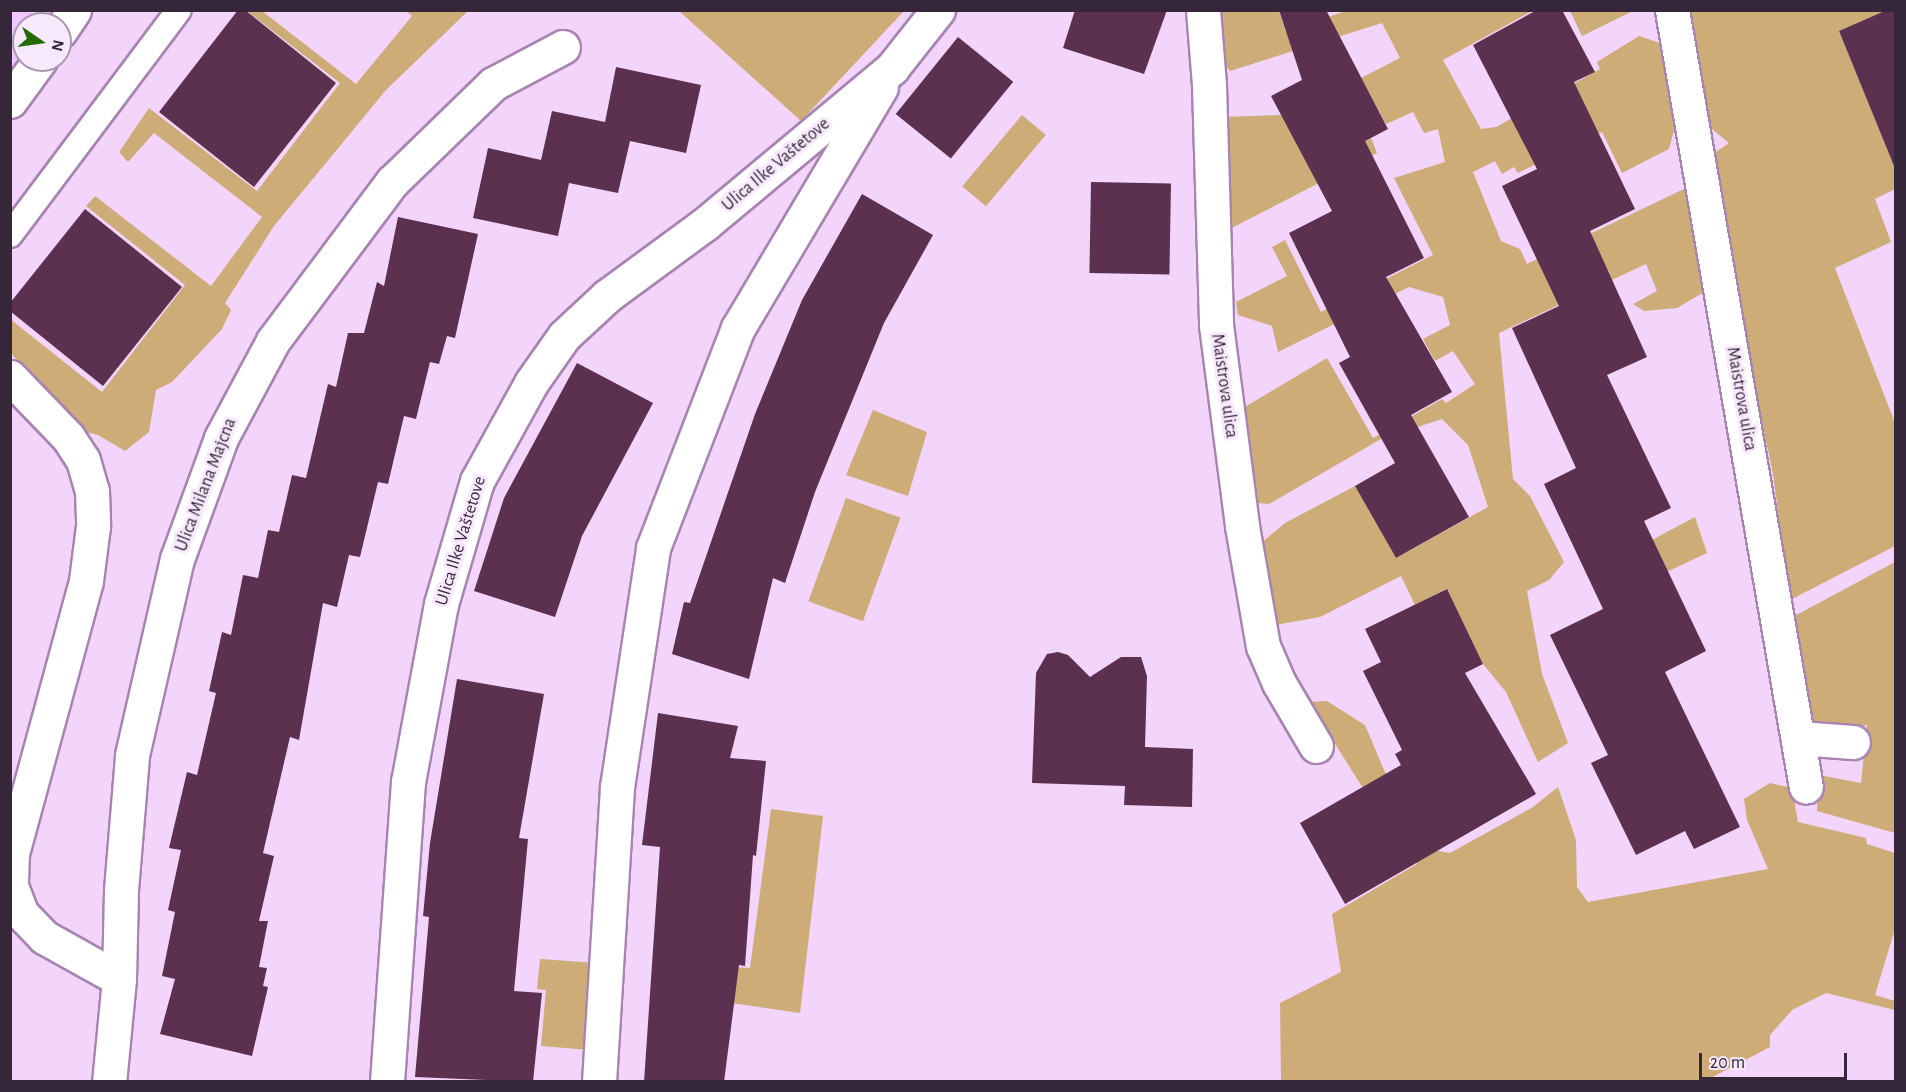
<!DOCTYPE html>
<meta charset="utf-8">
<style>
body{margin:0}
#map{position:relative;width:1906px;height:1092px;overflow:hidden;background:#f3d4fb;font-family:"Alegreya Sans",sans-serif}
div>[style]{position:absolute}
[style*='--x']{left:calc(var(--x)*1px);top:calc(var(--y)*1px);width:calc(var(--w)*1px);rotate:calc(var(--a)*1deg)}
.built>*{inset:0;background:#f2c6fe}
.green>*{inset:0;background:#cdac78;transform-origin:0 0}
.building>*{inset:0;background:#5c304f;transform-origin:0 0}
.roads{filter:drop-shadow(2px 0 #a884b1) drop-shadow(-2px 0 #a884b1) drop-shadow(0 2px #a884b1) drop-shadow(0 -2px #a884b1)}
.service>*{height:24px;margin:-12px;padding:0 12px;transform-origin:12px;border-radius:12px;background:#fff}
.minor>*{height:33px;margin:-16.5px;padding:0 16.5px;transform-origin:16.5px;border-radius:16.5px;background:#fff}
.secondary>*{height:33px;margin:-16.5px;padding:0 16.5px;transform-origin:16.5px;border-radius:16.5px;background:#fff}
span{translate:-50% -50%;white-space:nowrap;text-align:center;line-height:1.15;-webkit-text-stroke:6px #f7e8fb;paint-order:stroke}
.street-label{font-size:18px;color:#352739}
.frame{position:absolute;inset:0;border:12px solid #352739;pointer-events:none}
.north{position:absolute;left:12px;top:12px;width:60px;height:60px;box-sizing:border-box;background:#f7e8fb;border:2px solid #a99bad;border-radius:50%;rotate:103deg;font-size:16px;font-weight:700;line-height:24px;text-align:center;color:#352739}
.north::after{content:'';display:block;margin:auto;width:21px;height:27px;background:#246a03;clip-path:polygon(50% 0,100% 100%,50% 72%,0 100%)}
.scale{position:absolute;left:1699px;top:1053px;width:148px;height:27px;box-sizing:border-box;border:3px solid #352739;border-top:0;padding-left:8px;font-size:18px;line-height:21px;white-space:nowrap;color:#352739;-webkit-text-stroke:4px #f7e8fb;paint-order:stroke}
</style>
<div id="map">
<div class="built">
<div style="clip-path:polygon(11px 11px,60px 11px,52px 24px,24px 24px,24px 56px,11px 72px)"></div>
</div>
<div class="green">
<div style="clip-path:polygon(247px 11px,262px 11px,356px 84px,412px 16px,406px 11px,468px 11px,386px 90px,274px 226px,225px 303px,231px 310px,222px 329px,172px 382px,156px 390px,149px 432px,125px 451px,98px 435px,74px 429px,64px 419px,11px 353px,10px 319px,102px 392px,185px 285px,86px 206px,95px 196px,211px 286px,262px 217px,154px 133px,128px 162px,119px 152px,149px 108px,257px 191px,340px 83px)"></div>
<div style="clip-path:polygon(679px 11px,904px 11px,801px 121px)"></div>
<div style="clip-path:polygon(1219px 11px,1279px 11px,1286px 31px,1346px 11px,1532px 11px,1443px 60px,1481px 129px,1496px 127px,1600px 69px,1597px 62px,1639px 36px,1660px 43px,1674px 130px,1669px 149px,1622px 173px,1602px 132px,1518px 173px,1514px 167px,1502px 174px,1495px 161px,1473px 172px,1501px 241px,1520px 249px,1527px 264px,1686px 188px,1704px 292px,1677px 308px,1644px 311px,1633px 304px,1657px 291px,1646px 264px,1499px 333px,1513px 479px,1530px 496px,1564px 562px,1549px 580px,1527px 591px,1542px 674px,1568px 743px,1538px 762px,1506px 692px,1483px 664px,1446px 589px,1415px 605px,1401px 576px,1320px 617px,1275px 625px,1260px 544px,1285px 523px,1355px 486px,1396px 558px,1488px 507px,1468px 445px,1442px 419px,1381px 439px,1269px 504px,1257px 503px,1245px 407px,1327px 358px,1373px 438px,1442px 399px,1446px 403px,1475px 384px,1453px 351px,1435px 361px,1423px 339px,1450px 325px,1443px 297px,1409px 287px,1278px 352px,1272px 326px,1238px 315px,1236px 302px,1287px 276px,1272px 247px,1285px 240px,1321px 312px,1433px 255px,1394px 178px,1445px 162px,1438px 129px,1424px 133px,1413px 112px,1386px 124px,1361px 78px,1400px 58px,1382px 23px,1230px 71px,1223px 63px)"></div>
<div style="clip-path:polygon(1570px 11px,1633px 11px,1582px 36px)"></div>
<div style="clip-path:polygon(1682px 11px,1887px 11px,1839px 31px,1895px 168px,1895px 189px,1875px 199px,1891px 242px,1835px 268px,1895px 423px,1895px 546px,1790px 600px,1773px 474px,1707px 158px,1729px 143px,1702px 121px)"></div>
<div style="left:1022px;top:115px;width:31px;height:93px;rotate:40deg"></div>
<div style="clip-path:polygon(1281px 115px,1371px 138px,1377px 153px,1224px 232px,1222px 117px)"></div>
<div style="clip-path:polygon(873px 410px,927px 432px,908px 496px,846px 475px)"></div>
<div style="left:846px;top:498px;width:58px;height:110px;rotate:20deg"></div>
<div style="clip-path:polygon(1695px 517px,1707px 553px,1611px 598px,1599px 568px)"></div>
<div style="clip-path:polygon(1895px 562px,1895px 833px,1817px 811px,1819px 775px,1861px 783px,1867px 725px,1836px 734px,1812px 724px,1789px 619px)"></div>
<div style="clip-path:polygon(1327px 701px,1365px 725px,1384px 770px,1431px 850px,1450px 853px,1533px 807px,1558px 787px,1576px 840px,1577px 887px,1588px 902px,1768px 869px,1747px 820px,1744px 799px,1770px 783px,1792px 788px,1798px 822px,1866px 838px,1867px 844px,1895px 853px,1895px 929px,1875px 995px,1895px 1001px,1895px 1010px,1826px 993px,1792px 1010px,1770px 1035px,1770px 1047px,1705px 1081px,1281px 1081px,1280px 1003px,1341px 972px,1332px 914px,1417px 864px,1382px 800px,1373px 804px,1332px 739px,1324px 740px,1308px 702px)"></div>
<div style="clip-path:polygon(771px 809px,823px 816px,800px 1013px,709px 1000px,715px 966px,750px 968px)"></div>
<div style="clip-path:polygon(540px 959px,597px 963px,589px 1050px,541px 1046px,546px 990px,537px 989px)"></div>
</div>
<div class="building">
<div style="clip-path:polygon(238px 10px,245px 10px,336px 83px,254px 187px,159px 112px)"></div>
<div style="clip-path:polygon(1075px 10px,1167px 10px,1144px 74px,1063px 48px)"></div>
<div style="clip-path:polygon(1279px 10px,1326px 10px,1388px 129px,1365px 141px,1424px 258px,1386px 277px,1452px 392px,1411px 415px,1469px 517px,1396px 558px,1355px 486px,1395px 463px,1339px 363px,1350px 357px,1289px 233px,1332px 211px,1271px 96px,1302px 80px)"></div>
<div style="clip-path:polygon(1537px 10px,1562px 10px,1595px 72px,1574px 82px,1635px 209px,1590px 231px,1647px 357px,1607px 375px,1671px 508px,1644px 521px,1706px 651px,1665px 672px,1740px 827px,1694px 849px,1685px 831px,1636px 855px,1591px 763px,1608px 755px,1550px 635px,1603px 609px,1544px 484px,1576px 468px,1512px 328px,1559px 306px,1502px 186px,1537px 169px,1473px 45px)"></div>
<div style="clip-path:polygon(1887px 10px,1896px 10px,1894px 166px,1839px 31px)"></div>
<div style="left:958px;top:37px;width:71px;height:99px;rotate:39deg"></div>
<div style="clip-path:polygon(616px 67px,701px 85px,686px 153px,630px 141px,618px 193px,569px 183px,558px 236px,473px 218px,488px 148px,541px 160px,552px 111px,605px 122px)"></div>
<div style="left:1091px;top:182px;width:80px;height:91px;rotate:1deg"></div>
<div style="clip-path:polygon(862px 194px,933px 235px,884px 323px,815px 492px,785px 583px,773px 578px,749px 679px,672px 654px,684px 602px,690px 603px,755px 414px,802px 300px)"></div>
<div style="clip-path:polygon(85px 209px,182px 287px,103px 386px,10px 311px,10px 303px)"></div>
<div style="clip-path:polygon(398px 217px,478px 234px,455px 338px,447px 336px,439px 364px,430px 362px,416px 419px,404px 416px,388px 484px,378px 482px,360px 557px,349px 555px,337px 607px,323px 603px,299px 740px,290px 737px,263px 853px,274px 856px,259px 921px,268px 921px,259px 967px,267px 968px,263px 986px,268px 987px,252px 1056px,160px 1034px,175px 979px,162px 976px,175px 912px,168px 910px,181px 850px,169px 848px,187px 772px,197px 775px,216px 693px,209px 691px,222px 632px,231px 635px,243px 575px,258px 578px,268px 530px,279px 532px,292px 475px,306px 478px,328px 384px,336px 387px,348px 333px,364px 333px,377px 282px,384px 286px)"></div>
<div style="clip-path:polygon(577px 363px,653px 403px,582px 536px,555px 617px,474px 591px,504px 498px)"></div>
<div style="clip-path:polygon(1447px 589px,1483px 664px,1465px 673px,1536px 794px,1345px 904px,1300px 823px,1401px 765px,1395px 754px,1402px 750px,1363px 671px,1381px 662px,1365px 629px)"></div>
<div style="clip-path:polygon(1058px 652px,1068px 655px,1090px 677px,1121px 657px,1141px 657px,1147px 676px,1145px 747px,1193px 749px,1192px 807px,1124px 805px,1125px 786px,1032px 783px,1036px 673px,1047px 654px)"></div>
<div style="clip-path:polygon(457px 679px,544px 694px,519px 838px,528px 839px,514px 991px,542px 993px,533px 1082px,415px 1077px,429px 917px,423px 916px,430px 843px)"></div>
<div style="clip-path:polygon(658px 713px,738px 726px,730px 758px,766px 761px,756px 856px,753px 855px,745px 966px,739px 965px,724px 1082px,644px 1082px,660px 847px,642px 845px)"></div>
</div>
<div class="roads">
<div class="service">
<div style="--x:10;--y:235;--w:281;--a:-53.1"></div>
</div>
<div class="minor">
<div style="--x:1203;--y:10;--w:75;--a:85.4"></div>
<div style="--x:1209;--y:85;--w:240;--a:88.3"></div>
<div style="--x:1216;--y:325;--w:203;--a:82.6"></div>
<div style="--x:1242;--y:526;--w:122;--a:80.1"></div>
<div style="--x:1263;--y:646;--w:40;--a:66.6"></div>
<div style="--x:1279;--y:683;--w:73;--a:59.6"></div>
<div style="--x:1672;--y:10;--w:788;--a:80.22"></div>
<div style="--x:10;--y:377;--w:83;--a:46"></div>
<div style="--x:68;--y:437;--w:27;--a:57"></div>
<div style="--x:83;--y:460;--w:32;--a:74"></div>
<div style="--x:92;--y:491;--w:35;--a:88"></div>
<div style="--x:93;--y:526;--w:55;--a:97.3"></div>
<div style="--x:86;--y:581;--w:282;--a:105.2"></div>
<div style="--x:12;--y:853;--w:33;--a:92"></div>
<div style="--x:11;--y:886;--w:30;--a:69"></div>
<div style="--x:22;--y:914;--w:32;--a:46"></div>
<div style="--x:44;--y:937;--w:86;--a:29.2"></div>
<div style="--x:119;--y:979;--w:103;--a:95.5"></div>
<div style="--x:1798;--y:738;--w:55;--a:4.2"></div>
<div style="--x:119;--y:979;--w:89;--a:-88.7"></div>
<div style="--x:121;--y:890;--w:135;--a:-85.3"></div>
<div style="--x:132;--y:755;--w:201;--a:-77.1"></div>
<div style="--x:177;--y:559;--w:129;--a:-70"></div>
<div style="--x:221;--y:438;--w:110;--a:-61.8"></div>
<div style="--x:273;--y:341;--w:199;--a:-53.2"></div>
<div style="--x:392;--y:182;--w:141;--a:-44.1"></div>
<div style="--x:493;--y:84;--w:79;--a:-27.9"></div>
<div style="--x:387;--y:1082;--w:301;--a:-86"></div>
<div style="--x:408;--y:782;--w:181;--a:-79.5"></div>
<div style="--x:441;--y:604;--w:128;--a:-73.7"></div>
<div style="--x:477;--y:481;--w:112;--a:-61.1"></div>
<div style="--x:531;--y:383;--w:57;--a:-54.9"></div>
<div style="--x:564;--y:336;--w:59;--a:-42.9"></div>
<div style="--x:607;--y:296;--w:122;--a:-36.3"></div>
<div style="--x:705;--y:224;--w:244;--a:-39.8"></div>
<div style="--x:892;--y:68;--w:74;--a:-51.6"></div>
<div style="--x:599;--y:1082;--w:296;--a:-86.5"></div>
<div style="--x:617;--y:787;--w:242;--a:-81.4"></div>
<div style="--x:653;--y:548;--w:236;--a:-68.9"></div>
<div style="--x:738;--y:328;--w:280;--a:-59.3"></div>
</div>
<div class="secondary">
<div style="--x:60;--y:31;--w:25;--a:-56"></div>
<div style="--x:10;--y:101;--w:51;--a:-53.8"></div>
</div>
</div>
<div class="street-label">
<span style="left:776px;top:165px;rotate:-40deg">Ulica Ilke Vaštetove</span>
<span style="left:1224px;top:386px;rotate:82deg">Maistrova ulica</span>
<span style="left:1741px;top:399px;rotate:80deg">Maistrova ulica</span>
<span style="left:206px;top:485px;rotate:-69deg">Ulica Milana Majcna</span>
<span style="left:461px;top:541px;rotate:-73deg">Ulica Ilke Vaštetove</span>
</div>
<div class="frame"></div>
<div class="north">N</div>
<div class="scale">20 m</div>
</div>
